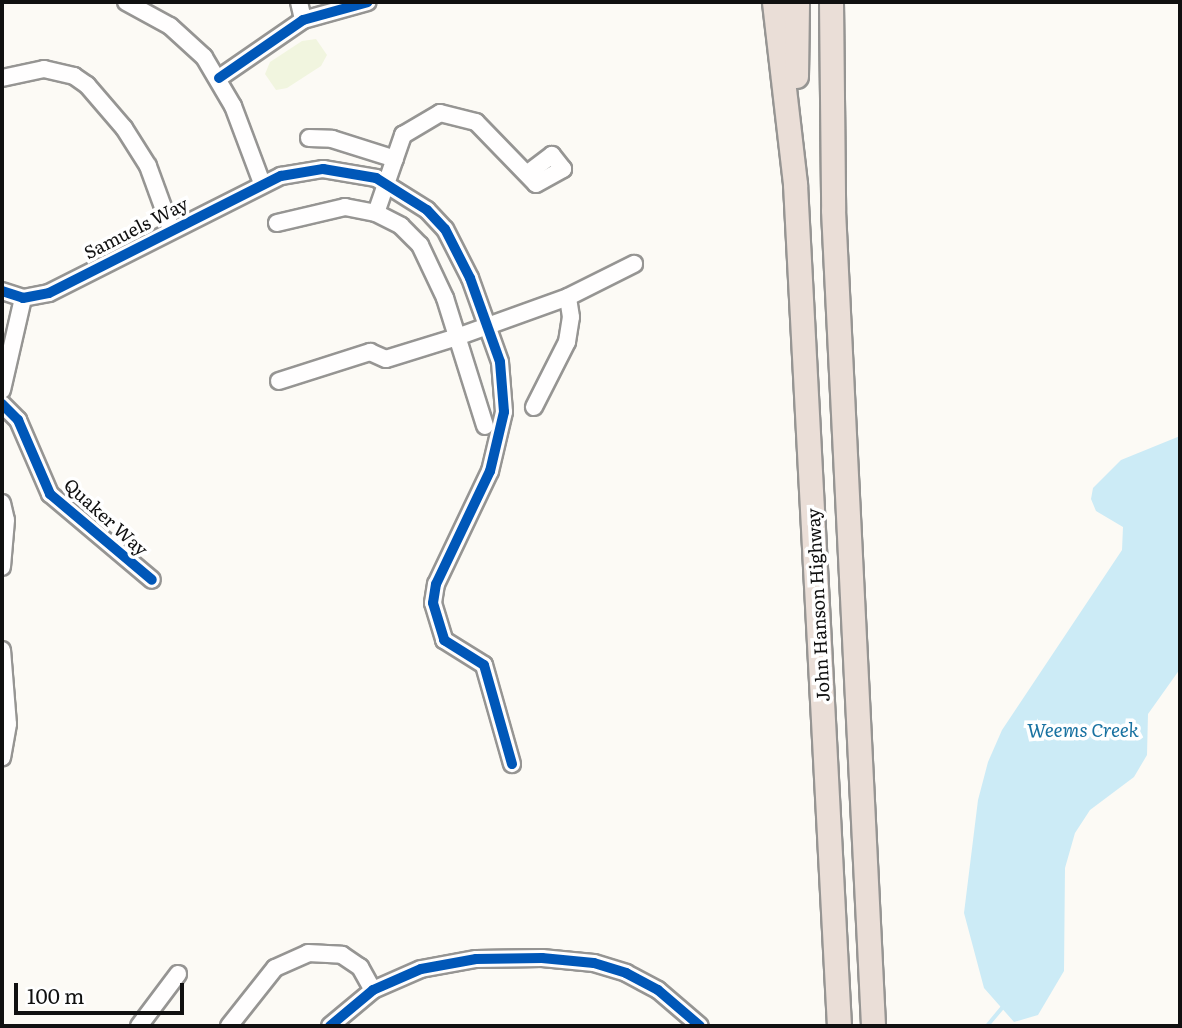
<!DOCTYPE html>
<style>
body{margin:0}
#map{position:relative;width:1182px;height:1028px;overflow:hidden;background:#fcfaf5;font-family:Literata,serif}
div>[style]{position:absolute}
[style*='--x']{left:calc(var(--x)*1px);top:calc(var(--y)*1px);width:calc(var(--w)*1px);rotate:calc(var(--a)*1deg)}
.pitch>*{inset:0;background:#f1f5df}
.water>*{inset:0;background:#ccebf6}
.stream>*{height:3.5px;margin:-1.75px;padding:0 1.75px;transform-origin:1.75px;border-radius:1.75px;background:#ccebf6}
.roads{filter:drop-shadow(2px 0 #969593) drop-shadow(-2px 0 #969593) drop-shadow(0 2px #969593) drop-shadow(0 -2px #969593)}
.minor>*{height:16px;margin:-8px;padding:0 8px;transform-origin:8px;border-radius:8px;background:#fffefe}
.highway>*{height:23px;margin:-11.5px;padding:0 11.5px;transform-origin:11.5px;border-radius:11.5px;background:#eaded7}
.cycleway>*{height:10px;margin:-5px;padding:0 5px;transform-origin:5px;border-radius:5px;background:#0057b8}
span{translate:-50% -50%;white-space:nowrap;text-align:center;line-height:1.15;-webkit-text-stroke:7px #fff;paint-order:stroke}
.street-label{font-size:18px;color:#101010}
.water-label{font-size:19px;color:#1972a1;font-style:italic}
.frame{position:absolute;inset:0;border:4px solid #101010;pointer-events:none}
.scale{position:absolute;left:14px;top:983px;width:170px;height:32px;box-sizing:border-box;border:4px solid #101010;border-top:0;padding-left:9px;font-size:21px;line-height:24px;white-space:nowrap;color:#101010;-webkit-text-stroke:5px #fff;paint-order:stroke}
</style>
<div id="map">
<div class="pitch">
<div style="clip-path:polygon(316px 39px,327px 55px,321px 66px,287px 88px,276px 90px,265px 74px,270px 62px,302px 41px)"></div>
</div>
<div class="water">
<div style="clip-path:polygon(1180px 436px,1180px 669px,1148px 714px,1147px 755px,1134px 777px,1090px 810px,1075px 833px,1065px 868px,1064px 971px,1038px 1015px,1014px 1022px,984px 988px,964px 913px,978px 800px,988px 762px,1002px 730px,1122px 550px,1123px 527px,1096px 511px,1091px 499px,1093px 488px,1121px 460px)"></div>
</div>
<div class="stream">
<div style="--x:987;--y:1026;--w:26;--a:-50"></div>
</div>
<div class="roads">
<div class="minor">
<div style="--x:126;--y:2;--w:50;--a:28.6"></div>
<div style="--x:170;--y:26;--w:46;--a:42.4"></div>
<div style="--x:204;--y:57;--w:57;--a:59.4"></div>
<div style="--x:233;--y:106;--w:82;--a:69.4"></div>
<div style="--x:299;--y:2;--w:18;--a:77"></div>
<div style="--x:2;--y:78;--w:43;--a:-12.1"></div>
<div style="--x:44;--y:69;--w:31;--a:13"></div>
<div style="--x:74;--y:76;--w:16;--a:35"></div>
<div style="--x:87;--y:85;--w:57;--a:49.3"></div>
<div style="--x:124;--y:128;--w:45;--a:57.7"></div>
<div style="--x:148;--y:166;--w:67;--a:69.9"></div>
<div style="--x:219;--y:78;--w:102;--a:-34.6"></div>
<div style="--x:303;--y:20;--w:67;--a:-15.5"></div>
<div style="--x:309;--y:138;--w:23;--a:2"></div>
<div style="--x:332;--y:139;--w:66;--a:17.6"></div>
<div style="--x:376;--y:213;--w:83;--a:-70.9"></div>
<div style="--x:403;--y:135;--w:43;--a:-30.7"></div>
<div style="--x:440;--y:113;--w:37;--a:14"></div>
<div style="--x:476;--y:122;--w:86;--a:45.9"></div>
<div style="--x:536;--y:184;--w:31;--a:-29"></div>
<div style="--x:563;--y:169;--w:18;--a:-128"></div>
<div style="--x:552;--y:155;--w:31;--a:143"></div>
<div style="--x:277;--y:223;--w:70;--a:-13.2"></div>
<div style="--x:345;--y:207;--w:32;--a:11"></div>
<div style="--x:376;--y:213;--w:28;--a:27"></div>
<div style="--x:401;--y:226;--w:27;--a:45"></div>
<div style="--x:420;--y:245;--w:59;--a:64.7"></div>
<div style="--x:445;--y:298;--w:134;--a:72.6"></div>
<div style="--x:2;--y:291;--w:22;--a:18"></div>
<div style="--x:23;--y:298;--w:26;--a:-11"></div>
<div style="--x:49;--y:293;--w:260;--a:-26.8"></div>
<div style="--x:281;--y:176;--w:43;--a:-9.5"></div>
<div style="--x:323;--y:169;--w:54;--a:9.6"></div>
<div style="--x:376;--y:178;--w:60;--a:32.1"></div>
<div style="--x:427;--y:210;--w:26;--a:47"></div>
<div style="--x:445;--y:229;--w:55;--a:63"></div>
<div style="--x:470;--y:278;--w:89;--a:70.3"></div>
<div style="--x:500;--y:362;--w:50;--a:85.4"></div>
<div style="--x:504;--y:412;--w:61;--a:103.3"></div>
<div style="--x:490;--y:471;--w:125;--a:115.5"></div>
<div style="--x:436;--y:584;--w:19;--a:99"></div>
<div style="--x:433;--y:603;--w:39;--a:73"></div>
<div style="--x:444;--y:640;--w:47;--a:32"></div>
<div style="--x:484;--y:665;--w:103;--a:74.2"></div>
<div style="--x:279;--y:381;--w:96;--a:-17.7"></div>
<div style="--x:370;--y:352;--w:17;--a:24"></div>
<div style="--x:386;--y:359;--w:74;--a:-17.2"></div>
<div style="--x:457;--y:337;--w:118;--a:-19.8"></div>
<div style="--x:568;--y:297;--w:74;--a:-26.6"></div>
<div style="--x:2;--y:390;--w:94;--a:-77.1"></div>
<div style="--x:2;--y:404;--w:23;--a:45"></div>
<div style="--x:18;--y:420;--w:81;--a:66.6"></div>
<div style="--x:50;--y:494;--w:133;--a:40.1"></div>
<div style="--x:534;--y:407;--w:73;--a:-63.1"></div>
<div style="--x:567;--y:342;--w:25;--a:-81"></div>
<div style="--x:571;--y:317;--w:20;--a:-99"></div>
<div style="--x:2;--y:503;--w:17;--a:77"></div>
<div style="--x:6;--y:520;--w:47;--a:94.9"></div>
<div style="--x:2;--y:650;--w:74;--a:85.4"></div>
<div style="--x:8;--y:724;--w:34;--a:100"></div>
<div style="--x:139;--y:1026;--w:65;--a:-53.1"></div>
<div style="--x:229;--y:1026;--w:74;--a:-51.6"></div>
<div style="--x:275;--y:968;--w:36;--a:-24"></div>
<div style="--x:308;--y:953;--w:34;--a:3"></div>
<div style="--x:342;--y:955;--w:22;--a:34"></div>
<div style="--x:360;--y:967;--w:26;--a:61"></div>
<div style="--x:330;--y:1026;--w:56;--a:-39.9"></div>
<div style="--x:373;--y:990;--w:52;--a:-23.6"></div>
<div style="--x:421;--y:969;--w:56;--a:-10.3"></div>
<div style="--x:476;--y:959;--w:66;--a:-0.9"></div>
<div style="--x:542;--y:958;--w:52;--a:5.5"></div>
<div style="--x:594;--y:963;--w:34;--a:17"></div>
<div style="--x:626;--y:973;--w:36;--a:28"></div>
<div style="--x:658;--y:990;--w:55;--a:40.6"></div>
</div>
<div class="highway">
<div style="--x:774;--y:2;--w:183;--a:83.4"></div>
<div style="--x:795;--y:184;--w:843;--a:87.01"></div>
<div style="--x:831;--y:2;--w:208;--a:89.4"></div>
<div style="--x:833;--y:210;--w:817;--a:87.19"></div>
<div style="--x:796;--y:76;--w:74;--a:-89.2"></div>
</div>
</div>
<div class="cycleway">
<div style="--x:219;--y:78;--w:102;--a:-34.6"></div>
<div style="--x:303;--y:20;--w:67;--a:-15.5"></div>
<div style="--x:2;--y:291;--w:22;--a:18"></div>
<div style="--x:23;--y:298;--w:26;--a:-11"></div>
<div style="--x:49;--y:293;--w:260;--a:-26.8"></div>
<div style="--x:281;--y:176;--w:43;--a:-9.5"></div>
<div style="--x:323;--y:169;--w:54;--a:9.6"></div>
<div style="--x:376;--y:178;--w:60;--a:32.1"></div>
<div style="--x:427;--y:210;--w:26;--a:47"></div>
<div style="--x:445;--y:229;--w:55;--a:63"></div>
<div style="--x:470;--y:278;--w:89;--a:70.3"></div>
<div style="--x:500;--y:362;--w:50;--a:85.4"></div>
<div style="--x:504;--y:412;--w:61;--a:103.3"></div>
<div style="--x:490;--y:471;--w:125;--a:115.5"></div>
<div style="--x:436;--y:584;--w:19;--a:99"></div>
<div style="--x:433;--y:603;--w:39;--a:73"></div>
<div style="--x:444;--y:640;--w:47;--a:32"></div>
<div style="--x:484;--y:665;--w:103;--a:74.2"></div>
<div style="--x:2;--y:404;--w:23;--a:45"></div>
<div style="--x:18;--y:420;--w:81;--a:66.6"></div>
<div style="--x:50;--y:494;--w:133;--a:40.1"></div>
<div style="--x:330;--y:1026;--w:56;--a:-39.9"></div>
<div style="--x:373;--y:990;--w:52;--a:-23.6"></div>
<div style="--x:421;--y:969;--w:56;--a:-10.3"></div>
<div style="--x:476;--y:959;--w:66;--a:-0.9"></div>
<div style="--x:542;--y:958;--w:52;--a:5.5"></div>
<div style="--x:594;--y:963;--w:34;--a:17"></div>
<div style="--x:626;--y:973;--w:36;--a:28"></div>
<div style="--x:658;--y:990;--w:55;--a:40.6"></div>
</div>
<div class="street-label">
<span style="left:136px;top:228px;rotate:-27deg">Samuels Way</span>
<span style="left:106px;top:517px;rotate:42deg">Quaker Way</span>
<span style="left:818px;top:605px;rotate:-93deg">John Hanson Highway</span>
</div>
<div class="water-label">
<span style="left:1083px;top:730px">Weems Creek</span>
</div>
<div class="frame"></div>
<div class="scale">100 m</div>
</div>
